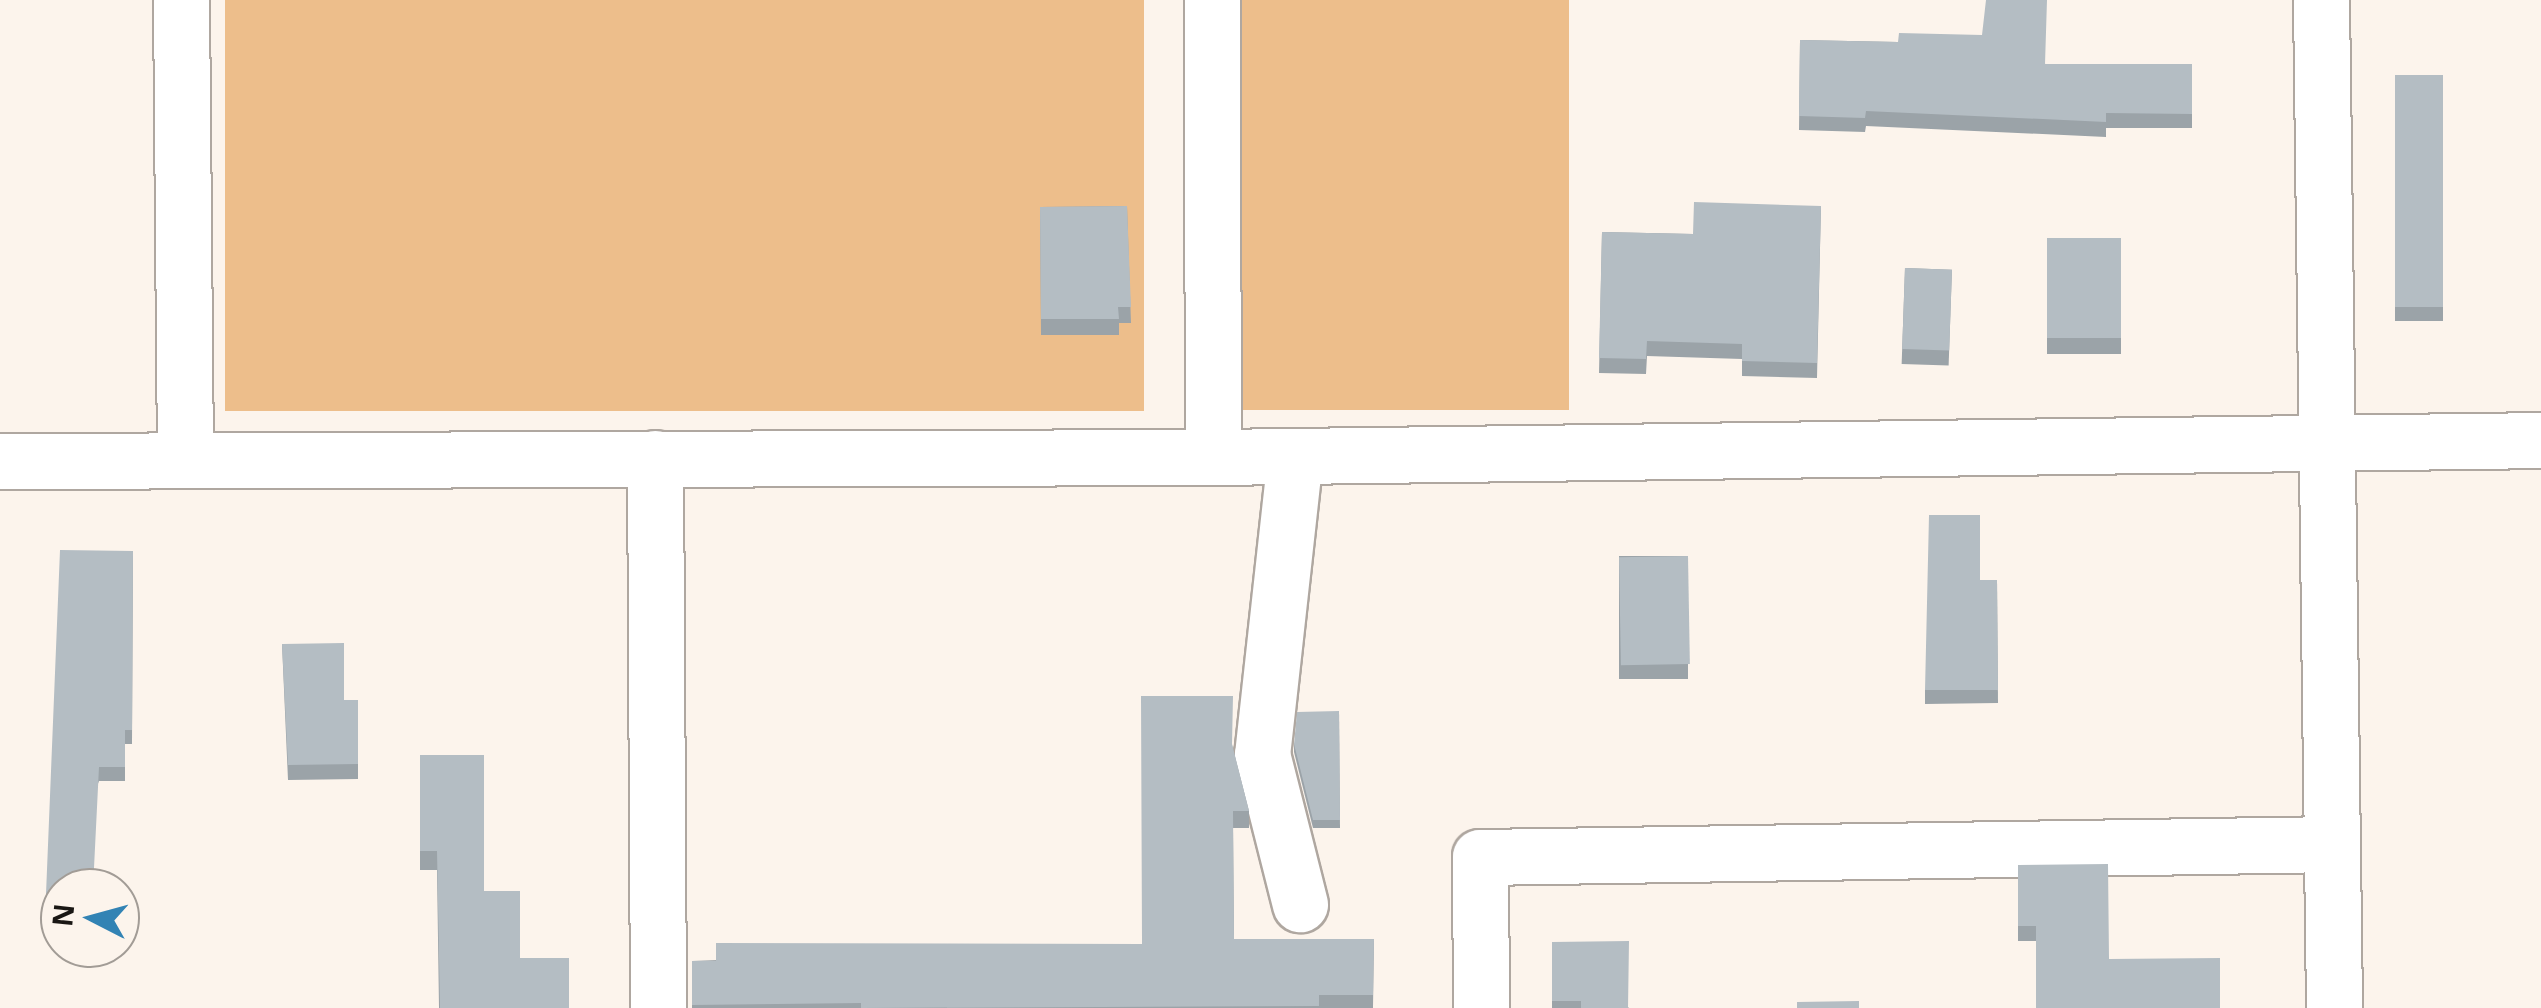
<!DOCTYPE html>
<style>
body{margin:0}
#map{position:relative;width:2541px;height:1008px;overflow:hidden;background:#fcf4ec;font-family:"Open Sans",sans-serif}
div>[style]{position:absolute}
[style*='--x']{left:calc(var(--x)*1px);top:calc(var(--y)*1px);width:calc(var(--w)*1px);rotate:calc(var(--a)*1deg)}
.green>*{inset:0;background:#edbe8b;transform-origin:0 0}
.roads{filter:drop-shadow(2px 0 #afa7a0) drop-shadow(-2px 0 #afa7a0) drop-shadow(0 2px #afa7a0) drop-shadow(0 -2px #afa7a0)}
.minor>*{height:55px;margin:-27.5px;padding:0 27.5px;transform-origin:27.5px;border-radius:27.5px;background:#fff}
.wall>*{inset:0;background:#9ba3a8;transform-origin:0 0}
.building>*{inset:0;background:#b4bdc3;transform-origin:0 0}
span{translate:-50% -50%;white-space:nowrap;text-align:center;line-height:1.15;-webkit-text-stroke:8px #fcf4ec;paint-order:stroke}
.north{position:absolute;left:40px;top:868px;width:100px;height:100px;box-sizing:border-box;background:#fcf4ec;border:2px solid #a29c96;border-radius:50%;rotate:276deg;font-size:28px;font-weight:700;line-height:40px;text-align:center;color:#1a1714}
.north::after{content:'';display:block;margin:auto;width:35px;height:45px;background:#3283b4;clip-path:polygon(50% 0,100% 100%,50% 72%,0 100%)}
</style>
<div id="map">
<div class="green">
<div style="left:225px;top:0;width:919px;height:411px"></div>
<div style="left:1231px;top:0;width:338px;height:410px"></div>
</div>
<div class="roads">
<div class="minor">
<div style="--x:181;--y:0;--w:460;--a:89.5"></div>
<div style="--x:1212;--y:0;--w:457;--a:89.9"></div>
<div style="--x:2321;--y:0;--w:1008;--a:89.26"></div>
<div style="--x:1295;--y:456;--w:300;--a:96.3"></div>
<div style="--x:1262;--y:754;--w:155;--a:75.8"></div>
<div style="--x:655;--y:458;--w:550;--a:89.69"></div>
<div style="--x:0;--y:461;--w:1213;--a:-0.19"></div>
<div style="--x:1213;--y:457;--w:1328;--a:-0.73"></div>
<div style="--x:1481;--y:1008;--w:151;--a:-90.4"></div>
<div style="--x:1480;--y:857;--w:852;--a:-0.87"></div>
</div>
</div>
<div class="wall">
<div style="clip-path:polygon(1800px 40px,1898px 42px,2046px 64px,2192px 64px,2192px 128px,2106px 128px,2106px 137px,1866px 126px,1865px 132px,1799px 130px)"></div>
<div style="left:2395px;top:75px;width:48px;height:246px"></div>
<div style="clip-path:polygon(1127px 206px,1131px 323px,1119px 323px,1119px 335px,1041px 335px,1040px 207px)"></div>
<div style="clip-path:polygon(1821px 206px,1817px 378px,1742px 376px,1742px 359px,1647px 356px,1646px 374px,1599px 373px,1602px 232px,1693px 234px)"></div>
<div style="left:2047px;top:238px;width:74px;height:116px"></div>
<div style="left:1905px;top:268px;width:47px;height:96px;rotate:2deg"></div>
<div style="clip-path:polygon(133px 551px,132px 744px,125px 744px,125px 781px,99px 781px,60px 888px,60px 910px,46px 908px,46px 894px)"></div>
<div style="left:1688px;top:556px;width:123px;height:69px;rotate:90deg"></div>
<div style="clip-path:polygon(1997px 580px,1998px 703px,1925px 704px,1925px 690px)"></div>
<div style="clip-path:polygon(282px 644px,344px 700px,358px 700px,358px 779px,288px 780px)"></div>
<div style="clip-path:polygon(1339px 711px,1340px 828px,1313px 828px,1294px 752px,1294px 744px)"></div>
<div style="clip-path:polygon(1232px 745px,1249px 811px,1249px 828px,1233px 828px,1234px 939px,1374px 939px,1373px 1008px,692px 1008px,692px 961px,1142px 944px)"></div>
<div style="clip-path:polygon(420px 755px,484px 755px,484px 891px,520px 891px,520px 958px,569px 958px,569px 1008px,439px 1008px,437px 870px,420px 870px)"></div>
<div style="clip-path:polygon(2018px 865px,2109px 959px,2036px 941px,2018px 941px)"></div>
<div style="clip-path:polygon(1552px 942px,1629px 1008px,1552px 1008px)"></div>
</div>
<div class="building">
<div style="clip-path:polygon(1986px 0,2047px 0,2045px 64px,2192px 64px,2192px 114px,2106px 113px,2106px 122px,1866px 111px,1865px 118px,1799px 116px,1800px 40px,1898px 42px,1899px 33px,1982px 35px)"></div>
<div style="left:2395px;top:75px;width:48px;height:232px"></div>
<div style="clip-path:polygon(1694px 202px,1821px 206px,1817px 363px,1742px 361px,1742px 344px,1647px 341px,1646px 359px,1599px 358px,1602px 232px,1693px 234px)"></div>
<div style="clip-path:polygon(1127px 206px,1131px 307px,1118px 307px,1119px 319px,1041px 319px,1040px 207px)"></div>
<div style="left:2047px;top:238px;width:74px;height:100px"></div>
<div style="left:1905px;top:268px;width:47px;height:81px;rotate:2deg"></div>
<div style="clip-path:polygon(1929px 515px,1980px 515px,1980px 580px,1997px 580px,1998px 690px,1925px 690px)"></div>
<div style="clip-path:polygon(60px 550px,133px 551px,132px 730px,125px 730px,125px 767px,99px 767px,93px 888px,60px 888px,60px 896px,46px 894px)"></div>
<div style="left:1688px;top:556px;width:108px;height:69px;rotate:89deg"></div>
<div style="clip-path:polygon(344px 643px,344px 700px,358px 700px,358px 764px,288px 765px,282px 644px)"></div>
<div style="clip-path:polygon(1141px 696px,1233px 696px,1232px 744px,1249px 811px,1233px 811px,1234px 939px,1374px 939px,1373px 995px,1319px 995px,1319px 1006px,861px 1008px,861px 1003px,692px 1005px,692px 961px,716px 961px,716px 943px,1142px 944px)"></div>
<div style="clip-path:polygon(1339px 711px,1340px 820px,1313px 820px,1294px 744px,1297px 712px)"></div>
<div style="clip-path:polygon(420px 755px,484px 755px,484px 891px,520px 891px,520px 958px,569px 958px,569px 1008px,440px 1008px,437px 851px,420px 851px)"></div>
<div style="clip-path:polygon(2108px 864px,2109px 959px,2220px 958px,2220px 1008px,2036px 1008px,2036px 926px,2018px 926px,2018px 865px)"></div>
<div style="clip-path:polygon(1629px 941px,1628px 1008px,1581px 1008px,1581px 1001px,1552px 1001px,1552px 942px)"></div>
<div style="clip-path:polygon(1859px 1001px,1859px 1008px,1797px 1008px,1797px 1002px)"></div>
</div>
<div class="north">N</div>
</div>
